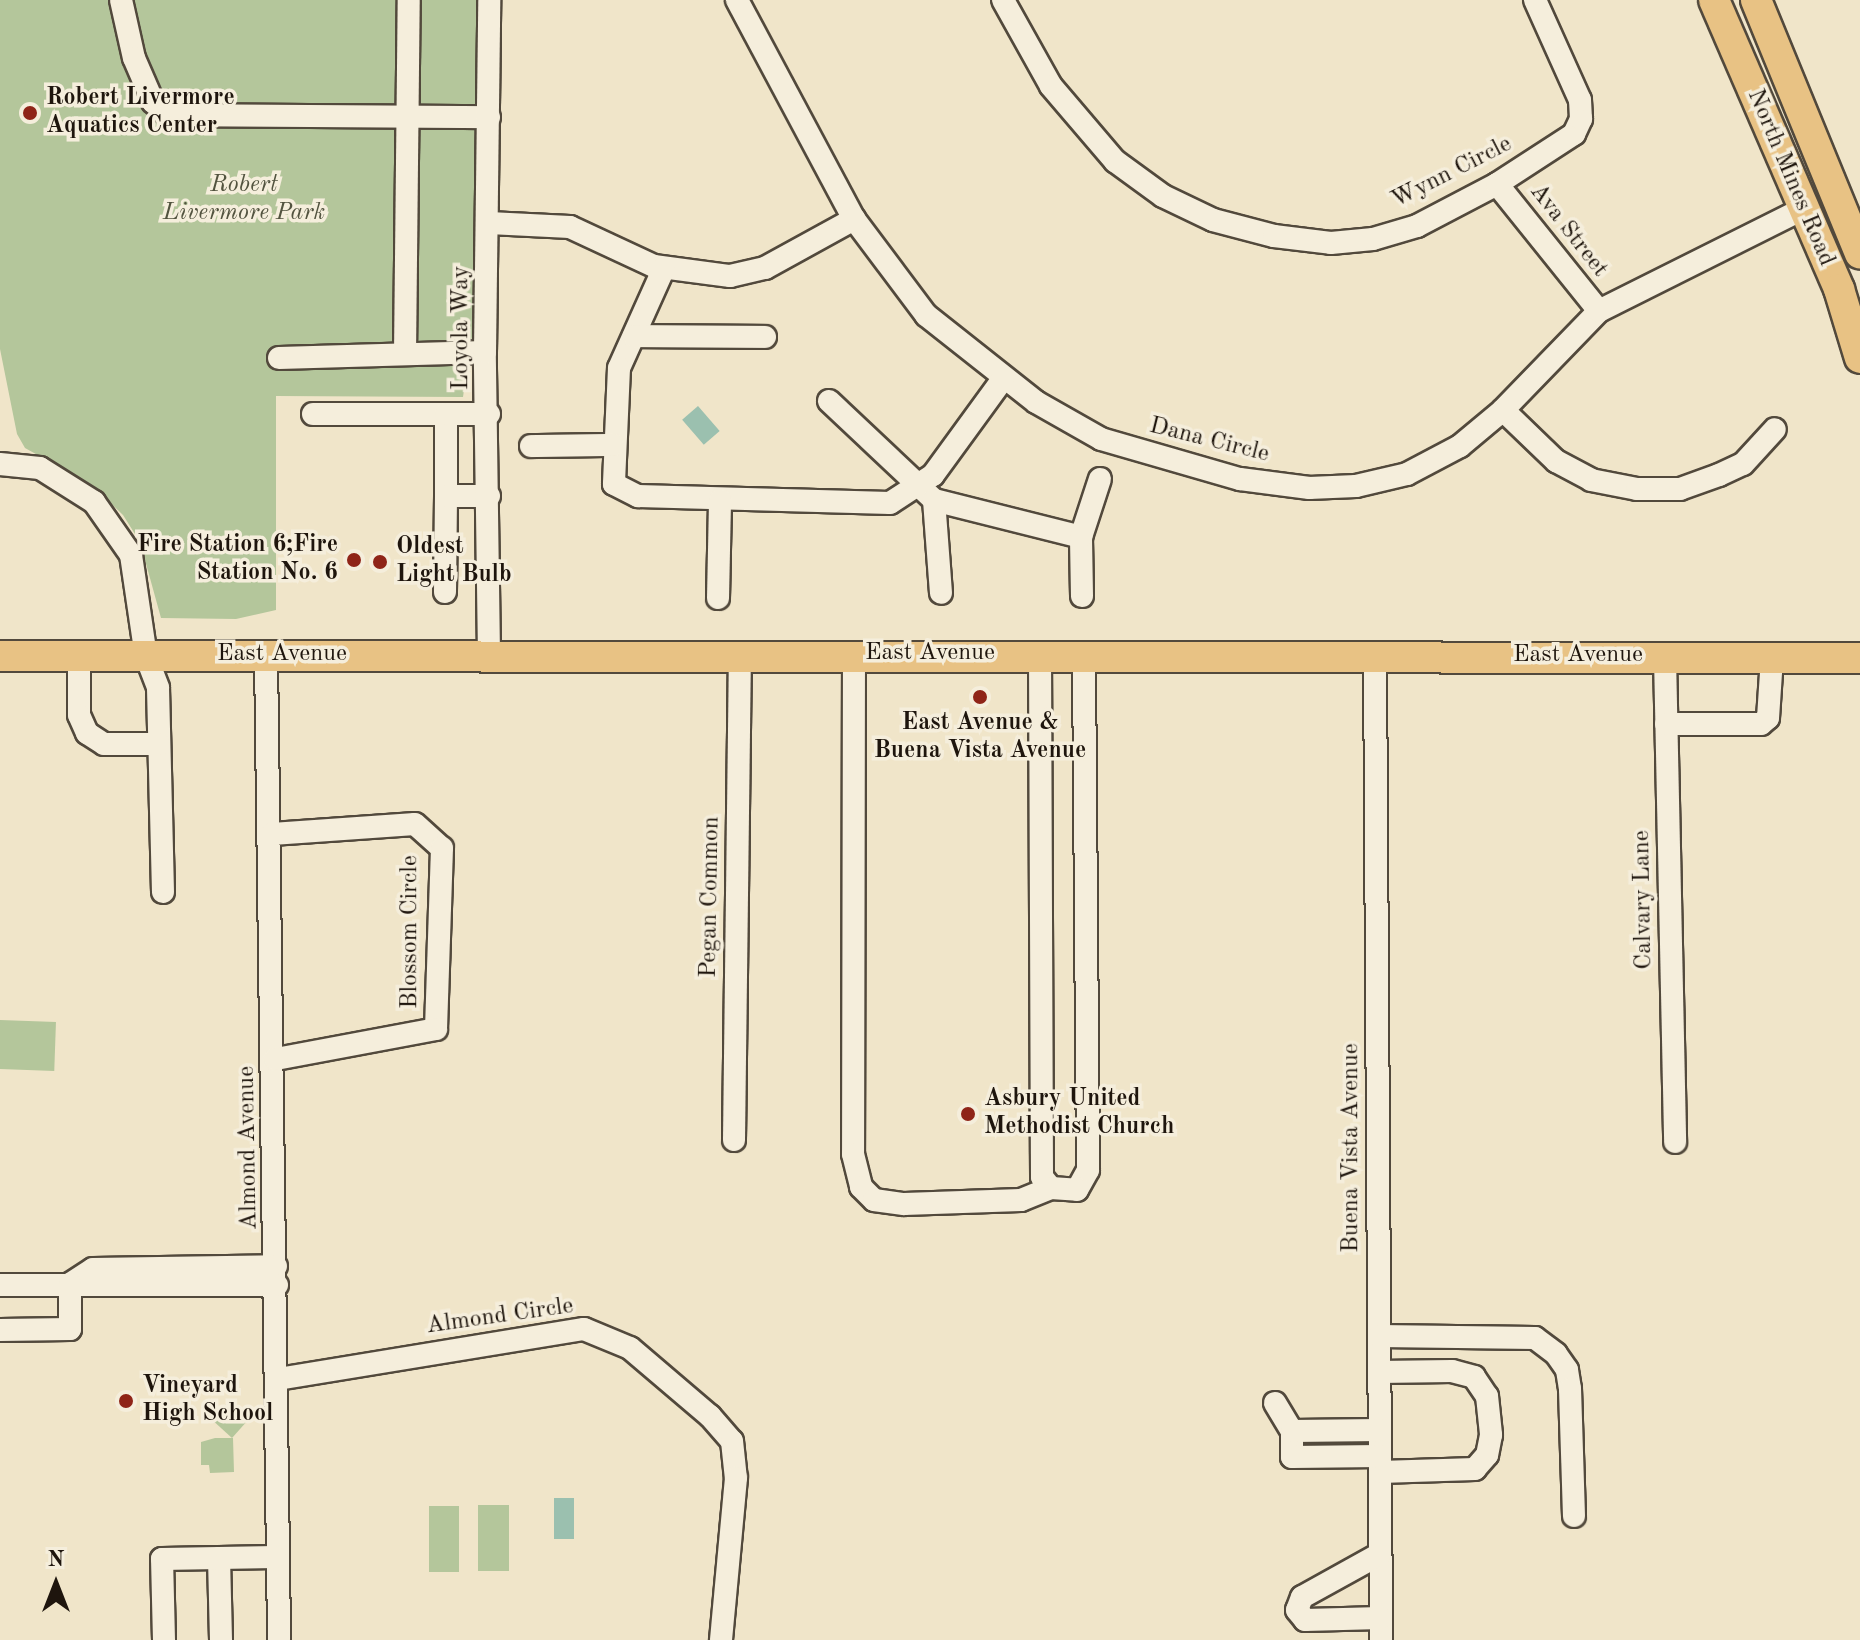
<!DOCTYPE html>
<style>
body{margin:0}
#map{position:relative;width:1860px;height:1640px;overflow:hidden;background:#f0e5c9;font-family:"Old Standard TT",serif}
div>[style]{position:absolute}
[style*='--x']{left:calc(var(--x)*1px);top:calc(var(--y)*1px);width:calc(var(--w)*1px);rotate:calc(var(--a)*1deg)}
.green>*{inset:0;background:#b4c69b;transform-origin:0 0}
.water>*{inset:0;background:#9bc0af;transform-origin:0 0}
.roads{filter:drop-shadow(2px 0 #52493c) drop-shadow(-2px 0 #52493c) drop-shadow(0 2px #52493c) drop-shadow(0 -2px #52493c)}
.minor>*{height:22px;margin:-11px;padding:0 11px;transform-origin:11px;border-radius:11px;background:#f5eedc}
.major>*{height:30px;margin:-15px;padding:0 15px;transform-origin:15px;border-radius:15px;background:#e8c284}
.dots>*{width:22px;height:22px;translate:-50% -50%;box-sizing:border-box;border:4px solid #f5eedc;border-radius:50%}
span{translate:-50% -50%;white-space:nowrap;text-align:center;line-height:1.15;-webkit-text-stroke:7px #f5eedc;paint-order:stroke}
.poi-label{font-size:24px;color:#1e150d;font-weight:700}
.left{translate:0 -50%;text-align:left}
.right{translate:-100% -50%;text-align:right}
.street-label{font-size:24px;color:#1e150d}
.park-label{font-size:24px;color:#52533f;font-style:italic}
.north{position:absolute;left:16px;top:1544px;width:80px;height:80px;-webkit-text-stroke:6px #f5eedc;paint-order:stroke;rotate:0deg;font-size:22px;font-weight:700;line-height:32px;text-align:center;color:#1e150d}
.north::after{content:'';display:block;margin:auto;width:28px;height:36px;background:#1e150d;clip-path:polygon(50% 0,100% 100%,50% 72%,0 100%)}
</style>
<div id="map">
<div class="green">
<div style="clip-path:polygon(0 0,489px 0,489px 223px,463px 397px,276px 396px,276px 610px,236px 619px,161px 618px,140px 542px,123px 515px,92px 485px,25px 448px,17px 434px,0 349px)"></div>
<div style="left:0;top:1020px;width:56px;height:49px;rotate:2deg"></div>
<div style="left:228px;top:1402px;width:27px;height:24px;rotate:42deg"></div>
<div style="clip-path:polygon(215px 1438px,233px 1438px,234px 1472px,210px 1473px,209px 1465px,201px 1465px,201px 1442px)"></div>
<div style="left:478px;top:1505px;width:31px;height:66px"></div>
<div style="left:429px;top:1506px;width:30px;height:66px"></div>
</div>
<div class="water">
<div style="left:698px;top:406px;width:33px;height:21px;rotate:49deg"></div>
<div style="left:554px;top:1498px;width:20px;height:41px"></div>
</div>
<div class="roads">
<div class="minor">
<div style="--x:121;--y:0;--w:59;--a:77.4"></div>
<div style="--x:134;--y:58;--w:48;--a:66.6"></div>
<div style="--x:153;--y:102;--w:20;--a:41"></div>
<div style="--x:168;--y:115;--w:321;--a:0.4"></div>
<div style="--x:737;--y:0;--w:248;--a:61.9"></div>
<div style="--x:854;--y:219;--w:120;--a:53.1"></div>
<div style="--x:926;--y:315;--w:140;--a:38.3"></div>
<div style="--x:1036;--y:402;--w:75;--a:29.6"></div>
<div style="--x:1101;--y:439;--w:145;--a:16.1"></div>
<div style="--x:1240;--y:479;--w:70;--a:7.4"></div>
<div style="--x:1309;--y:488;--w:47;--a:-2.4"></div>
<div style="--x:1356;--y:486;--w:52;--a:-13.2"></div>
<div style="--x:1407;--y:474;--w:60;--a:-27.8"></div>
<div style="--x:1460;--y:446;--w:56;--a:-39.9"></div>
<div style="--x:1503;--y:410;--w:138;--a:-45.9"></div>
<div style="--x:1599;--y:311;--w:228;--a:-26.6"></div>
<div style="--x:1003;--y:0;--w:98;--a:60.8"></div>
<div style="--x:1051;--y:86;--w:99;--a:49.5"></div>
<div style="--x:1115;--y:161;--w:59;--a:36.1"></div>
<div style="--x:1163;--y:196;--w:55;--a:25.6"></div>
<div style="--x:1213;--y:220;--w:63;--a:14.7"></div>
<div style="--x:1274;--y:236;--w:57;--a:7"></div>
<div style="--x:1331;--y:243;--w:42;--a:-5.4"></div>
<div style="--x:1373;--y:239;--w:46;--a:-16.5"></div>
<div style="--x:1417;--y:226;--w:90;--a:-27.7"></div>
<div style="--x:1497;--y:184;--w:92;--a:-33"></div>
<div style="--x:1574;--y:134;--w:17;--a:-65"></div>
<div style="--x:1581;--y:119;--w:19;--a:-93"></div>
<div style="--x:1580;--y:100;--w:110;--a:-114.2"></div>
<div style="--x:1497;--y:184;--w:163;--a:51.2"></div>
<div style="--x:489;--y:223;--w:81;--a:2.8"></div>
<div style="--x:570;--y:227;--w:93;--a:24.9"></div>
<div style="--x:654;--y:266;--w:77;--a:7.5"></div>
<div style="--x:730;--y:276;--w:36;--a:-13"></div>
<div style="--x:765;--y:268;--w:102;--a:-28.8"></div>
<div style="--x:664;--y:268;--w:110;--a:114.2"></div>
<div style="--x:619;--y:368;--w:116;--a:92.5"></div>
<div style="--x:614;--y:484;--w:27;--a:27"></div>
<div style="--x:638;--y:496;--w:252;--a:1.6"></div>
<div style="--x:890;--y:503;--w:51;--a:-33.1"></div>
<div style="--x:933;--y:475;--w:119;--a:-53.9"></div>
<div style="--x:634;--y:336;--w:131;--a:0.4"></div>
<div style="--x:405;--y:354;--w:354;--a:-89.4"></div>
<div style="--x:279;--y:358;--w:206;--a:-1.7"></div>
<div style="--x:829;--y:401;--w:144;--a:43.3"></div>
<div style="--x:934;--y:500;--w:152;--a:14.1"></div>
<div style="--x:1503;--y:410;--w:74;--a:43.9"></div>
<div style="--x:1556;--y:461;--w:40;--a:28"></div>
<div style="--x:1591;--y:480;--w:47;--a:11.1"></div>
<div style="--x:1637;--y:489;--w:43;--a:0"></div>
<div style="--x:1680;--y:489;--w:41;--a:-19.7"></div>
<div style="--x:1719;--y:475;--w:26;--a:-25"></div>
<div style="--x:1743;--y:464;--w:47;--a:-47.6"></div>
<div style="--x:313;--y:414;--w:133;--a:0"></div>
<div style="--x:531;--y:446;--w:82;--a:-0.7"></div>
<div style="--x:0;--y:464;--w:40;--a:5.7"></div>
<div style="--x:40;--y:468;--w:64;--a:32.2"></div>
<div style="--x:94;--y:502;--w:65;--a:55.1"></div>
<div style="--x:131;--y:555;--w:102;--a:81.6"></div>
<div style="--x:146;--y:656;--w:34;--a:69"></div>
<div style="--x:158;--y:688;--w:204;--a:88.6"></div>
<div style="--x:446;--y:496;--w:82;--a:-90"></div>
<div style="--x:446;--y:414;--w:43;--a:0"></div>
<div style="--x:934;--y:500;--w:93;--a:85.7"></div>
<div style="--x:445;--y:592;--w:96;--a:-89.4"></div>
<div style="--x:446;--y:496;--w:43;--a:0"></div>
<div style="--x:1082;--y:596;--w:59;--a:-91"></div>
<div style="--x:1081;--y:537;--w:61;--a:-71.9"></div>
<div style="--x:718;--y:598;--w:98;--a:-88.8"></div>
<div style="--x:854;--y:654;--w:500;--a:90.11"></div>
<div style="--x:853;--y:1154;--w:34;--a:76"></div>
<div style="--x:861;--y:1187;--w:18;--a:45"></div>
<div style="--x:874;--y:1200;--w:30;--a:8"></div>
<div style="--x:904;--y:1204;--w:117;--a:-2"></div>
<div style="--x:1021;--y:1200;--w:32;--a:-22"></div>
<div style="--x:266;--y:655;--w:985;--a:89.24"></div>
<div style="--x:489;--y:655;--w:303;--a:-90.8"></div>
<div style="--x:485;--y:352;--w:352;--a:-89.3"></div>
<div style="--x:1040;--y:655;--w:522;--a:89.78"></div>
<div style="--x:1042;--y:1177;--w:14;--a:51"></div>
<div style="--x:1051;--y:1188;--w:26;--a:4"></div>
<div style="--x:1077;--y:1190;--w:23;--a:-61"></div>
<div style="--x:1088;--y:1170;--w:515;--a:-90.45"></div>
<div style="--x:1375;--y:655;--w:985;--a:89.65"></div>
<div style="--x:79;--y:656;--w:59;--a:90"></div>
<div style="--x:79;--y:715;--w:20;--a:66"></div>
<div style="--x:87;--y:733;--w:20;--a:33"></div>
<div style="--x:104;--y:744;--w:55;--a:0"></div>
<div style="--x:1665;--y:657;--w:485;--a:88.8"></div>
<div style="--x:1666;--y:724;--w:95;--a:0"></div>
<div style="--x:1761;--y:724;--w:9;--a:-41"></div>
<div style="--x:1768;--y:718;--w:61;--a:-86.2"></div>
<div style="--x:272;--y:834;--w:143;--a:-4"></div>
<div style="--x:415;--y:824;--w:36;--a:42"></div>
<div style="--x:442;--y:848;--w:181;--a:91.9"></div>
<div style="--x:436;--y:1029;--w:164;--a:169.4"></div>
<div style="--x:734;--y:1140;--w:486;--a:-89.3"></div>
<div style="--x:70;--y:1284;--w:27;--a:-33"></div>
<div style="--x:93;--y:1269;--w:183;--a:-0.9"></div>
<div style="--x:0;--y:1285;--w:277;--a:0"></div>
<div style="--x:0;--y:1330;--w:70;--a:-0.8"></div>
<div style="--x:70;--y:1329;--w:45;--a:-90"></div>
<div style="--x:1379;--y:1336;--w:156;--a:0.7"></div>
<div style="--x:1535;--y:1338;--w:26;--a:37"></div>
<div style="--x:1556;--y:1354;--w:19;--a:55"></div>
<div style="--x:1567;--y:1370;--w:19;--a:81"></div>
<div style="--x:1570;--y:1389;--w:127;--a:88.2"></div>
<div style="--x:1379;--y:1372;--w:73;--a:-0.8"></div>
<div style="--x:1452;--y:1371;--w:23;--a:15"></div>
<div style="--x:1474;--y:1377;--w:23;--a:56"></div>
<div style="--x:1487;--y:1396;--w:39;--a:84"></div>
<div style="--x:1491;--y:1435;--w:20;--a:101"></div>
<div style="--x:1487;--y:1455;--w:18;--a:131"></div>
<div style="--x:1475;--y:1469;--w:95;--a:178.2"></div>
<div style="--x:278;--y:1379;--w:310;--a:-9.3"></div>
<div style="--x:584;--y:1329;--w:50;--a:22.4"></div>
<div style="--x:630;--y:1348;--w:105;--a:40.4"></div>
<div style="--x:710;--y:1416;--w:33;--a:49"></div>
<div style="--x:732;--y:1441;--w:37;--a:84"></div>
<div style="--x:736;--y:1478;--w:163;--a:95.3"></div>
<div style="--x:1275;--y:1403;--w:33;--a:59"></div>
<div style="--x:1292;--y:1431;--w:26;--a:90"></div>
<div style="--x:1292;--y:1457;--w:88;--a:-0.7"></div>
<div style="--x:1292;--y:1431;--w:88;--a:-0.7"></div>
<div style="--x:1380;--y:1554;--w:89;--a:151.1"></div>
<div style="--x:1302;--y:1597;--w:14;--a:111"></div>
<div style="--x:1297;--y:1610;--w:13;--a:51"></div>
<div style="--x:1305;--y:1620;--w:76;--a:-1.5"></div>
<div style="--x:219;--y:1558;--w:82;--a:88.6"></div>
<div style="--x:164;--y:1640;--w:81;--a:-91.4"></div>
<div style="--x:162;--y:1559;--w:113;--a:-1"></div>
</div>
<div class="major">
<div style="--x:1714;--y:0;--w:315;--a:66.6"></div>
<div style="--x:1839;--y:289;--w:72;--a:73.1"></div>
<div style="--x:1756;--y:0;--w:274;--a:67.7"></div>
<div style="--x:0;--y:656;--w:1860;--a:0.06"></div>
</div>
</div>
<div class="dots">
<div style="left:30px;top:113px;background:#8f2418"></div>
<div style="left:354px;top:560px;background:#8f2418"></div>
<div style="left:380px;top:562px;background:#8f2418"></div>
<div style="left:980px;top:697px;background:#8f2418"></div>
<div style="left:968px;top:1114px;background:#8f2418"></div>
<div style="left:126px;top:1401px;background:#8f2418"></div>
</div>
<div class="poi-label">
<span class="left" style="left:46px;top:113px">Robert Livermore<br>Aquatics Center</span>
<span class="right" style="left:338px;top:560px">Fire Station 6;Fire<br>Station No. 6</span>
<span class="left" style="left:396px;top:562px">Oldest<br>Light Bulb</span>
<span style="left:980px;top:738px">East Avenue &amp;<br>Buena Vista Avenue</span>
<span class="left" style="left:984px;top:1114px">Asbury United<br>Methodist Church</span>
<span class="left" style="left:142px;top:1401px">Vineyard<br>High School</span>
</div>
<div class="street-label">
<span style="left:1452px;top:173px;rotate:-27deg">Wynn Circle</span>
<span style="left:1790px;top:178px;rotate:67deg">North Mines Road</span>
<span style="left:1568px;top:231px;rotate:52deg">Ava Street</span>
<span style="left:462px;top:328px;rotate:-90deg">Loyola Way</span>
<span style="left:1209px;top:441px;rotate:14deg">Dana Circle</span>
<span style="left:930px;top:654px">East Avenue</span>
<span style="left:282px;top:655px">East Avenue</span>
<span style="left:1578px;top:656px">East Avenue</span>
<span style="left:711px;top:897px;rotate:-89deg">Pegan Common</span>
<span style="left:1644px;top:900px;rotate:-91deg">Calvary Lane</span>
<span style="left:411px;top:932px;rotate:-90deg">Blossom Circle</span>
<span style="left:249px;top:1148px;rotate:-91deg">Almond Avenue</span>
<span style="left:1352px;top:1148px;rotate:-90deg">Buena Vista Avenue</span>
<span style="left:500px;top:1317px;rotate:-8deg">Almond Circle</span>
</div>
<div class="park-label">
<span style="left:244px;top:200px">Robert<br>Livermore Park</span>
</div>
<div class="north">N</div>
</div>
